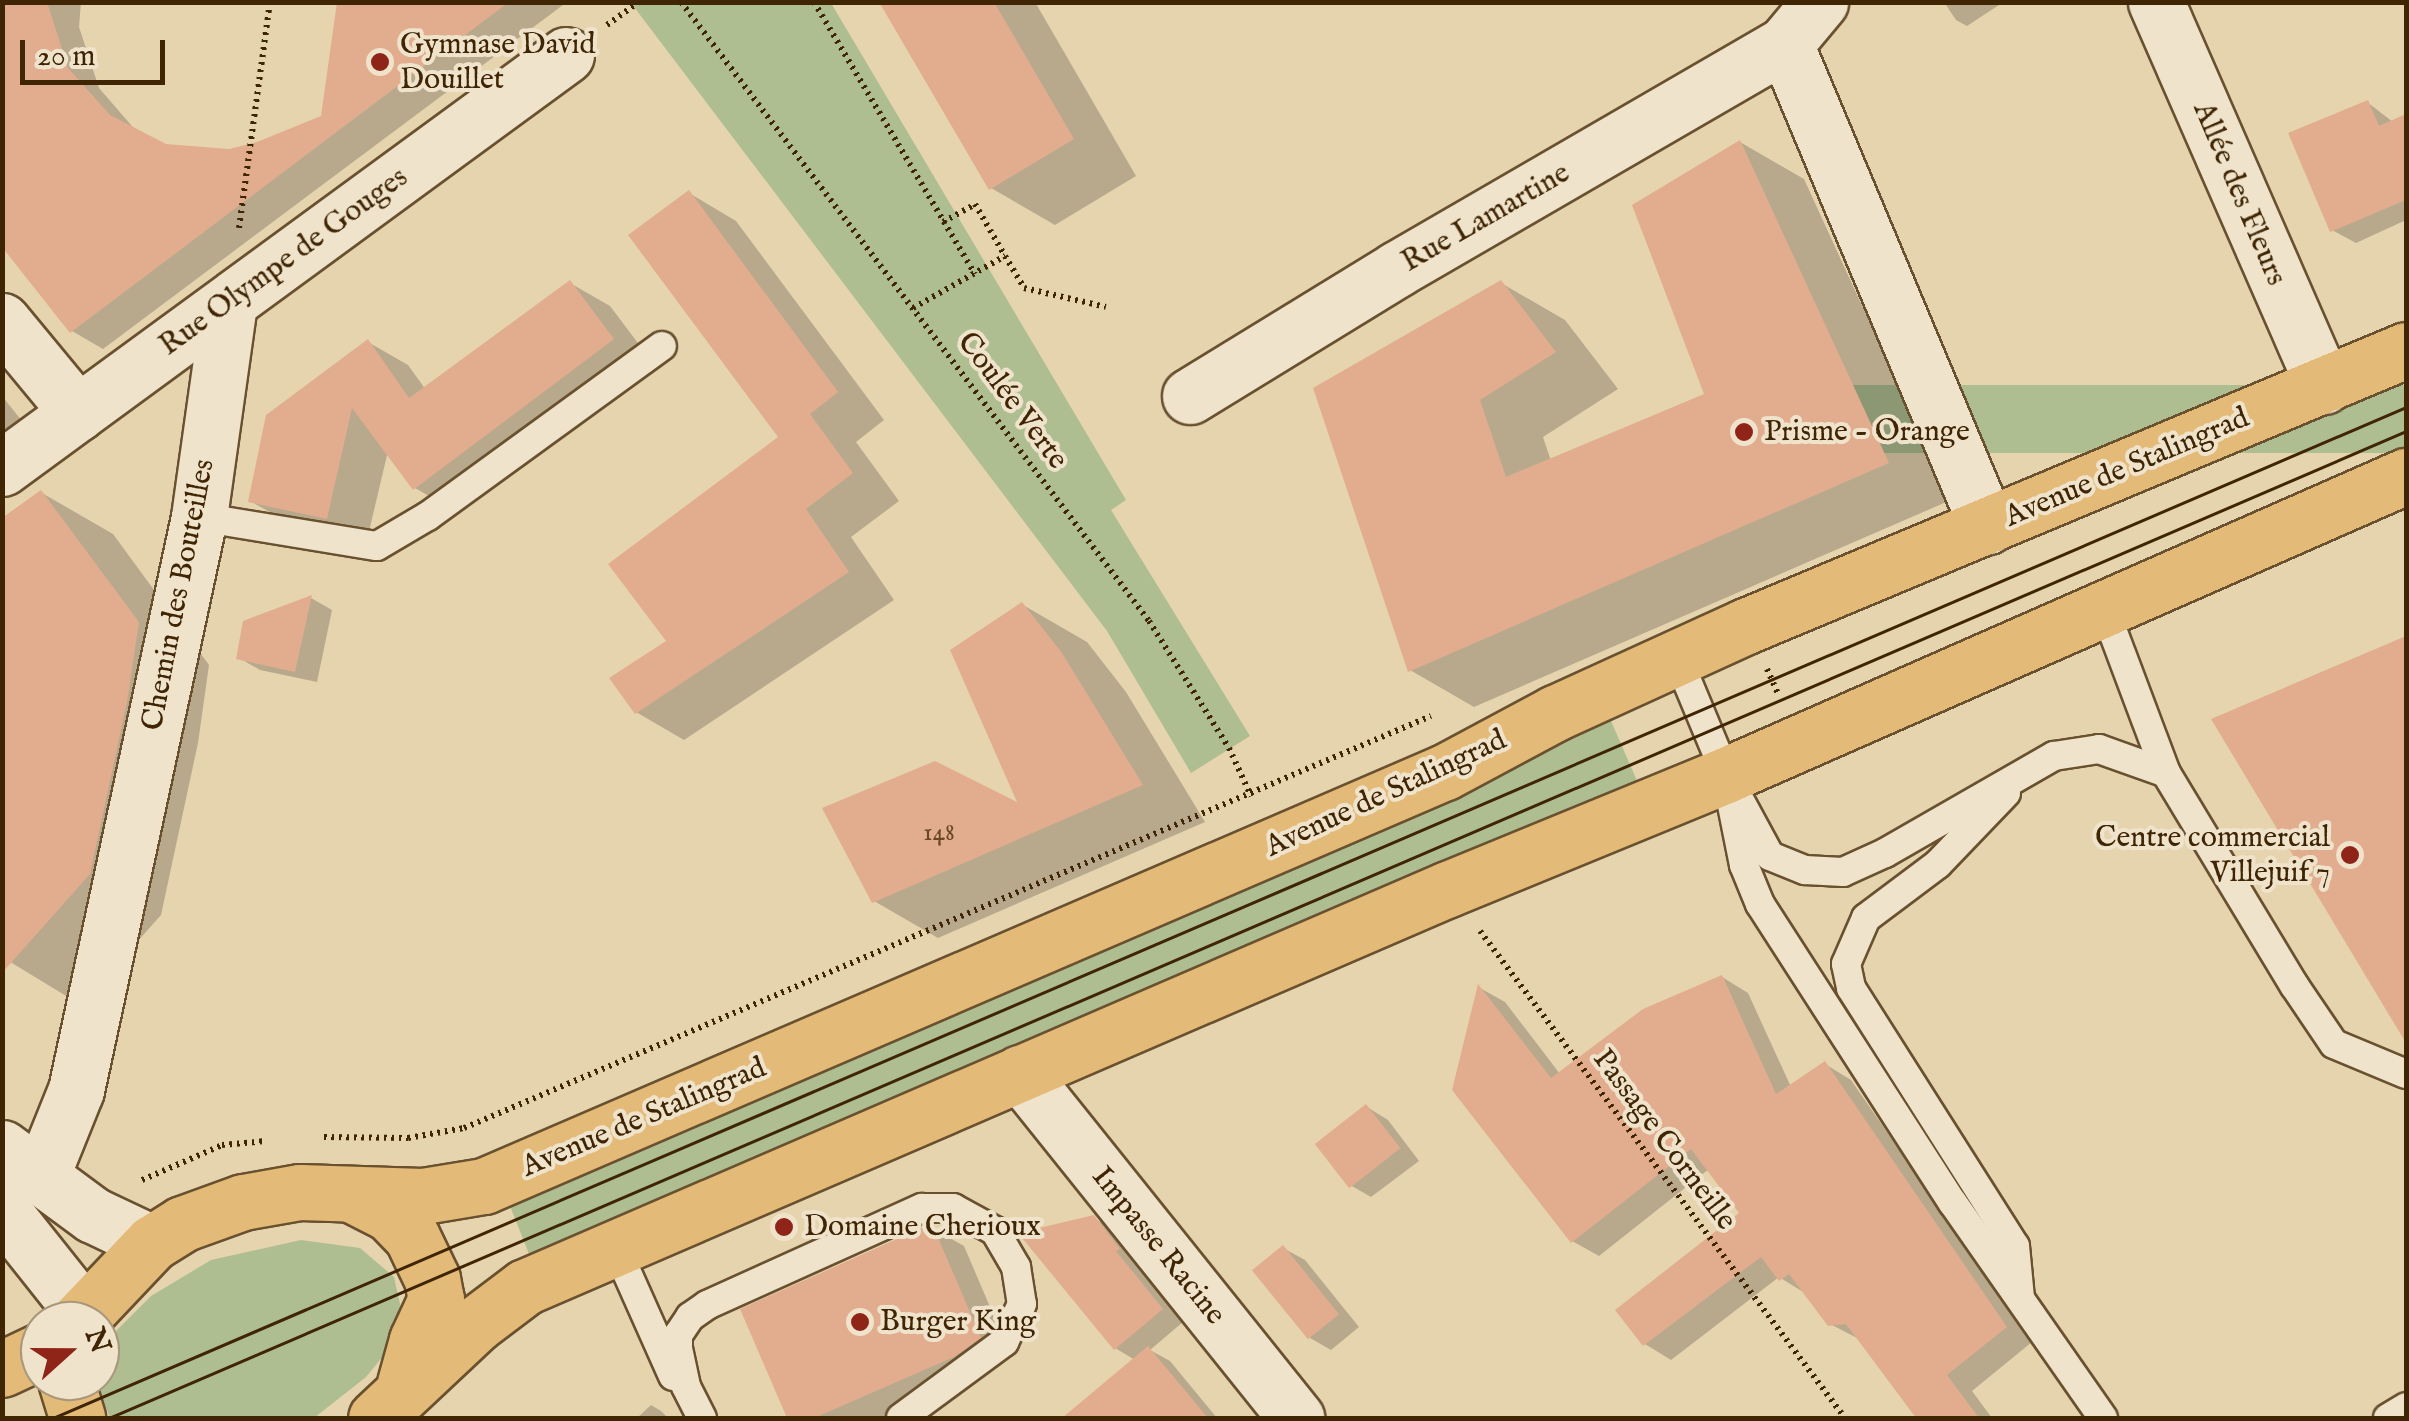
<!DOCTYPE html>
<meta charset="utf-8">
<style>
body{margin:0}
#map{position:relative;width:2409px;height:1421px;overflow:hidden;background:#e6d4af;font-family:"IM FELL English",serif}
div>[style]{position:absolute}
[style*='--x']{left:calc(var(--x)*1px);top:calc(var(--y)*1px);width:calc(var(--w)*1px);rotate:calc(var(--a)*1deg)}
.green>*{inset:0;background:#aebe90;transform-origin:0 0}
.shadow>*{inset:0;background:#0003}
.building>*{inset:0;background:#e2ad8e;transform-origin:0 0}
.path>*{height:6px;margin-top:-3px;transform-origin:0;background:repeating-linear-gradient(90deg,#3f2504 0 2.5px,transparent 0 7.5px)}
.roads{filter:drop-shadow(2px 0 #69512f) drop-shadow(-2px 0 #69512f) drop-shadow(0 2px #69512f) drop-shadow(0 -2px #69512f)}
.lane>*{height:28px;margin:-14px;padding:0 14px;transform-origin:14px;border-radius:14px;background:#efe3cb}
.street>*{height:55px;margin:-27.5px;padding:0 27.5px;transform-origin:27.5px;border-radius:27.5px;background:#efe3cb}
.primary>*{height:55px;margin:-27.5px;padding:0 27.5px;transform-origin:27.5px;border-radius:27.5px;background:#e3ba78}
.tram>*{height:2.5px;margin:-1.25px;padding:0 1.25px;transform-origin:1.25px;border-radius:1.25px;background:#3f2504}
.dots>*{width:28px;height:28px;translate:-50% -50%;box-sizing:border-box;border:5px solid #efe3cb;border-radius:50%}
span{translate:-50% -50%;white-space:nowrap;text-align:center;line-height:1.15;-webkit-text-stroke:8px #efe3cb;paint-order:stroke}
.number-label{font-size:25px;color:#684726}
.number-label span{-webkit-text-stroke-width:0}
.poi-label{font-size:30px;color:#3f2504}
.left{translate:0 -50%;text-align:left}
.right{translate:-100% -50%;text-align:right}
.street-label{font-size:30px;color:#3f2504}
.frame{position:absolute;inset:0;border:5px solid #3f2504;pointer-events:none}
.north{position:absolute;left:20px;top:1301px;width:100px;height:100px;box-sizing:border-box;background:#efe3cb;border:2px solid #a9977b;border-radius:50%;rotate:69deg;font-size:28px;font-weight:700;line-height:40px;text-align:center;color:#3f2504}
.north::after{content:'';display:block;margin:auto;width:35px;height:45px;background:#8f2418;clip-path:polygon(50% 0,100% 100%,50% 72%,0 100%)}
.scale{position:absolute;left:20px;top:40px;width:145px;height:45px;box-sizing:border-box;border:5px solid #3f2504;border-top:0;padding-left:12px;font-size:30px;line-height:35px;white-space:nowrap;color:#3f2504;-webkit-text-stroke:8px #efe3cb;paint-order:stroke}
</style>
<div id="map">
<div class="green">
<div style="clip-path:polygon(631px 3px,831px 3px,1126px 500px,1111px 510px,1250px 736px,1191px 773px,1107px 631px)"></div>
<div style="left:2406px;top:385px;width:68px;height:682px;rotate:90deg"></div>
<div style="clip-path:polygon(1608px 714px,1638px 783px,531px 1259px,508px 1201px)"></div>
<div style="clip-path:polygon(301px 1240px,360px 1248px,394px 1277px,402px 1313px,389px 1349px,366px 1377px,314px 1418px,110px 1418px,98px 1387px,103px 1357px,117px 1330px,151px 1296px,211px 1260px)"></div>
</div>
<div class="shadow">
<div style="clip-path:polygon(2px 2px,81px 2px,79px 27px,99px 88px,138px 133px,165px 147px,229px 151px,258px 145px,323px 117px,340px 2px,567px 2px,103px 349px,72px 331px)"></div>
<div style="clip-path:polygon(882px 2px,1035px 2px,1136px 176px,1055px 225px,991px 188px)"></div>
<div style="clip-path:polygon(1944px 2px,2002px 2px,2002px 3px,1967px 26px,1956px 20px)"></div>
<div style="clip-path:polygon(2367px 102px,2393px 122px,2406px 117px,2406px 220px,2356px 243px,2332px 230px)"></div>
<div style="clip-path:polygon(1740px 142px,1804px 179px,1951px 500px,1474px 707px,1410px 670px,1501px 283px,1565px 320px,1618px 389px,1543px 437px,1551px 461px,1707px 395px)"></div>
<div style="clip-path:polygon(689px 193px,736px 221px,884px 420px,856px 442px,899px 501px,851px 537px,894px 600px,684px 740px,636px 712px,670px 642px,782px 437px)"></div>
<div style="clip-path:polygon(570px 283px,610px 306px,653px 363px,455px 511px,415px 488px,388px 451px,367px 540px,291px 524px,250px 501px,368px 342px,408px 365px,426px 390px)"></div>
<div style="clip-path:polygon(2px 396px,34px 436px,2px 460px)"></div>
<div style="clip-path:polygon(42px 493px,113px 534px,209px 665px,198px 743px,161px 915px,81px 1005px,2px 957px)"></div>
<div style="clip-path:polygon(311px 598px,332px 610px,317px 682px,260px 670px,239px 658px,245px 623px)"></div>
<div style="clip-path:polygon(1023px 605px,1087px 642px,1126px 692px,1205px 822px,938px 938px,874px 901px,1022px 807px)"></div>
<div style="clip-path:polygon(2406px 639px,2406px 1015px,2385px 1003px,2215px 720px)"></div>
<div style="clip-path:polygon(1722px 977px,1748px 993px,1791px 1087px,1825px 1064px,1851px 1080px,2032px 1342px,1972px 1391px,1992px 1418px,1920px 1418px,1861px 1340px,1830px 1324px,1808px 1295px,1779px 1277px,1671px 1360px,1645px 1344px,1619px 1310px,1742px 1214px,1709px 1169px,1599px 1256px,1572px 1241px,1480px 988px,1505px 1002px,1560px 1074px)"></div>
<div style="clip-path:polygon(1367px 1107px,1388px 1120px,1419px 1161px,1371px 1197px,1350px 1185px)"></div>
<div style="clip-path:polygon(1093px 1218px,1115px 1230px,1140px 1261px,1136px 1264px,1183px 1322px,1150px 1350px,1170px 1361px,1217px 1418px,1223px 1418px,1067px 1417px,1135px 1360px,1115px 1348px)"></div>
<div style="clip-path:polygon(932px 1228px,964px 1246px,1011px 1356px,986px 1374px,885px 1418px,790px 1418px,743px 1310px)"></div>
<div style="clip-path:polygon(1283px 1248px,1305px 1260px,1359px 1327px,1331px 1350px,1310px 1338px)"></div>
<div style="clip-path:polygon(651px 1405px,661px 1411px,668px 1418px,637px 1418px)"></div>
</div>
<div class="building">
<div style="clip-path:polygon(2px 2px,47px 2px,68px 68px,110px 115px,166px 144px,229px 149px,257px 142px,321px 116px,337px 2px,509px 2px,70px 333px,2px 247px)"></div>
<div style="clip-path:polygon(879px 2px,994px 2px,1074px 139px,989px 190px)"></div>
<div style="clip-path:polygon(2368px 100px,2379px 126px,2406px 114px,2406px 200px,2330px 232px,2288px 133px)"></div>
<div style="clip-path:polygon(1740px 140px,1889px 463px,1408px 672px,1313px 388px,1501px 280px,1556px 352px,1480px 400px,1506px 477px,1704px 394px,1632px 205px)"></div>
<div style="clip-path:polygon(689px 190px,838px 392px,810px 414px,853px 473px,806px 509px,849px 572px,635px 714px,609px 678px,666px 641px,608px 564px,778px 437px,628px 235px)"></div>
<div style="clip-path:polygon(570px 280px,614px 339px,413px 490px,352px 408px,327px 519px,248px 502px,266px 415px,368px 339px,409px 398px)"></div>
<div style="clip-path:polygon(41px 490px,139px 622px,127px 702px,90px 874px,2px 973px,2px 518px)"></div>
<div style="clip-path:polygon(312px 595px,295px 672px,236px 659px,243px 621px)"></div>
<div style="clip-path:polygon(1022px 602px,1062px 653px,1143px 785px,872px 903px,822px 808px,935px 761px,1017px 802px,950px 650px)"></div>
<div style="clip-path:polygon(2406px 636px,2406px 1043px,2211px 719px)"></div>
<div style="clip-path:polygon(1722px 975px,1776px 1094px,1825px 1061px,2007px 1327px,1947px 1375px,1979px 1418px,1916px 1418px,1846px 1324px,1828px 1326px,1789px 1274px,1779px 1281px,1761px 1257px,1643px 1346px,1615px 1310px,1739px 1213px,1691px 1149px,1571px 1243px,1452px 1090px,1478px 984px,1551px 1078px,1643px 1009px)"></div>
<div style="left:1366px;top:1104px;width:56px;height:65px;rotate:52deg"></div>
<div style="clip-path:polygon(1094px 1215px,1120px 1249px,1116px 1251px,1163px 1309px,1114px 1350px,1018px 1233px)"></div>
<div style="clip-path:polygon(926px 1226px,933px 1226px,981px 1338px,954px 1357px,814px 1418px,787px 1418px,740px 1309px)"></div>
<div style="left:1283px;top:1245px;width:89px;height:40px;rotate:51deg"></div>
<div style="clip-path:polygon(1148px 1346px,1208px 1418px,1062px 1418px)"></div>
</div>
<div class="path">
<div style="--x:681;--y:2;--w:776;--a:52.91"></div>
<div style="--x:1149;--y:621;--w:150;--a:57.8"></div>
<div style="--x:1229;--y:748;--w:53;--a:65.4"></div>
<div style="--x:814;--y:2;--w:316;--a:59.4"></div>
<div style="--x:607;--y:25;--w:39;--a:-36"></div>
<div style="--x:943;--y:222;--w:37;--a:-29"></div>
<div style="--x:975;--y:204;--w:60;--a:60"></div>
<div style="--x:239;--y:228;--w:228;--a:-82.2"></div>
<div style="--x:913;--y:308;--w:106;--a:-29.5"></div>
<div style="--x:1005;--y:256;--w:37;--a:59"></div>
<div style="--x:1024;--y:288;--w:84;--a:13"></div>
<div style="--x:1767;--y:669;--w:27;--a:66"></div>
<div style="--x:1480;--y:931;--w:609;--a:53.15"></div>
<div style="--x:324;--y:1137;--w:84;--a:0.7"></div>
<div style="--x:408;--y:1138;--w:57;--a:-10.1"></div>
<div style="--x:464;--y:1128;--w:1051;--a:-23.08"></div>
<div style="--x:142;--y:1180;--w:87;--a:-23.6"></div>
<div style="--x:222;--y:1145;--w:44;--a:-5.2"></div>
</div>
<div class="roads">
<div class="lane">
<div style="--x:199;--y:517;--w:180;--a:9.3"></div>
<div style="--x:377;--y:546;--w:59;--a:-30.5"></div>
<div style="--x:428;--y:516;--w:289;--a:-36"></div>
<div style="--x:2104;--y:608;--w:176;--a:69.4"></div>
<div style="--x:2166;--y:773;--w:248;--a:58.9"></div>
<div style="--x:2294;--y:985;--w:71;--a:55.9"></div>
<div style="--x:2334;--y:1044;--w:78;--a:22.6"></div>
<div style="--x:1677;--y:657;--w:128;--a:67.4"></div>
<div style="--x:1726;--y:775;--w:92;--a:61.5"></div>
<div style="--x:1770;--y:856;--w:38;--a:22"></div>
<div style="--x:1805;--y:870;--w:38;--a:3"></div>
<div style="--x:1843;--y:872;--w:46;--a:-24.3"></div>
<div style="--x:1885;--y:853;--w:195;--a:-29.9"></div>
<div style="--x:2054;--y:756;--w:46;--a:-8.8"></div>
<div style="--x:2099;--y:749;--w:71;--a:19.7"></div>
<div style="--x:1726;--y:775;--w:92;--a:78.7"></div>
<div style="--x:1744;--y:865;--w:42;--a:67.7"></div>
<div style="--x:1760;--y:904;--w:356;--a:57.2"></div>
<div style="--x:1953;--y:1203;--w:262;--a:55.1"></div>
<div style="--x:2006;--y:793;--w:98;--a:133.8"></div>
<div style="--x:1938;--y:864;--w:90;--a:143.1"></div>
<div style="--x:1866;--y:918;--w:50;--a:113.5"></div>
<div style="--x:1846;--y:964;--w:25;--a:78"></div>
<div style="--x:1851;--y:988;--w:306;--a:57.6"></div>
<div style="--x:2015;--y:1246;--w:52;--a:84.5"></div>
<div style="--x:616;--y:1248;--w:140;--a:66"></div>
<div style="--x:702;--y:1418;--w:36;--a:-117"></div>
<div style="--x:686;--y:1386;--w:40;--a:-102"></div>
<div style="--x:678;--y:1347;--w:12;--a:-90"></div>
<div style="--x:678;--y:1335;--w:22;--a:-56"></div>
<div style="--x:690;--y:1317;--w:21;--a:-35"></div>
<div style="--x:707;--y:1305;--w:236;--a:-24.3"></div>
<div style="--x:922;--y:1208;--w:31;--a:0"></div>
<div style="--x:953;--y:1208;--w:48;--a:28.7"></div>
<div style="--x:995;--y:1231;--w:42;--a:59.7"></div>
<div style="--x:1016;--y:1267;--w:37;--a:81"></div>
<div style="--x:1022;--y:1304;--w:42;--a:115.3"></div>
<div style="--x:1004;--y:1342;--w:128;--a:143.6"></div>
<div style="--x:2388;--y:1418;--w:21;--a:-31"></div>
</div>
<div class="street">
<div style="--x:2156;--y:2;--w:419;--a:66.4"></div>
<div style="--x:1785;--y:44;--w:523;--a:67.26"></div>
<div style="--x:2;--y:321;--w:119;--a:50.4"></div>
<div style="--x:1190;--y:396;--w:243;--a:-31.5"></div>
<div style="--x:1397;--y:269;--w:449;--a:-30.1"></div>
<div style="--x:1785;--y:44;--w:55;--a:-50.2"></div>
<div style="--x:2;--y:468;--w:699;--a:-36.21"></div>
<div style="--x:1020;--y:1073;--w:442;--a:51.3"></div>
<div style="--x:2;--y:1148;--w:113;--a:36.4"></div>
<div style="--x:93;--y:1215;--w:65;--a:25.4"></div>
<div style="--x:41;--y:1177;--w:94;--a:-68.1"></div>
<div style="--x:76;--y:1090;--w:586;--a:-77.88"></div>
<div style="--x:199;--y:517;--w:216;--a:-82"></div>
<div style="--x:2;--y:1210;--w:132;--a:51.5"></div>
</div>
<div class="primary">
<div style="--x:355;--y:1196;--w:38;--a:27"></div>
<div style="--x:389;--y:1213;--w:33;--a:46"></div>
<div style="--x:412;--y:1237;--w:47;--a:64.5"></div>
<div style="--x:432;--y:1279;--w:20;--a:79"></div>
<div style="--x:436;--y:1299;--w:45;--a:114.9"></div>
<div style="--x:417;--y:1340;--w:45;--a:105.6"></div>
<div style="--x:78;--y:1321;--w:108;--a:-46.5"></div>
<div style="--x:152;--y:1243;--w:36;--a:-32"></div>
<div style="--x:182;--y:1224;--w:65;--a:-19.8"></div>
<div style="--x:243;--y:1202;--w:58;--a:-10"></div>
<div style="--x:300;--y:1192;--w:123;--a:1.9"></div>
<div style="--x:423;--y:1196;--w:62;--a:-9.3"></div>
<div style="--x:484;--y:1186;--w:1046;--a:-23.31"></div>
<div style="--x:1445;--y:772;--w:125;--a:-28.2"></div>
<div style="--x:1555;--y:713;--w:210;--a:-24.5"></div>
<div style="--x:1746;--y:626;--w:715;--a:-22.69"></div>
<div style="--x:2;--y:1369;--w:42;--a:-25.3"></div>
<div style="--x:66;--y:1381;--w:39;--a:73"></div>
<div style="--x:376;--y:1418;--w:137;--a:-43.2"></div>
<div style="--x:476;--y:1324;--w:61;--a:-37.1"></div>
<div style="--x:525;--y:1287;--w:1005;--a:-23.33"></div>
<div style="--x:1448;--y:889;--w:300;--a:-22.3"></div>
<div style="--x:1726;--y:775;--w:743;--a:-23.74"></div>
</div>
</div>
<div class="tram">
<div style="--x:53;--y:1418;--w:2561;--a:-23.25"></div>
<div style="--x:109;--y:1418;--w:2500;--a:-23.25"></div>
</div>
<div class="dots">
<div style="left:380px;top:62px;background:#8f2418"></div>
<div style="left:1744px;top:432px;background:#8f2418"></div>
<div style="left:2350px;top:855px;background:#8f2418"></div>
<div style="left:784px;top:1227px;background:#8f2418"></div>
<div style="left:860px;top:1322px;background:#8f2418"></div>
</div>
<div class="number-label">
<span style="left:939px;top:833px">148</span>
</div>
<div class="poi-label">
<span class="left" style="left:400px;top:62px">Gymnase David<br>Douillet</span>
<span class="left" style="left:1764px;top:432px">Prisme - Orange</span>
<span class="right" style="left:2330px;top:855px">Centre commercial<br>Villejuif 7</span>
<span class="left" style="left:804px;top:1227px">Domaine Cherioux</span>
<span class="left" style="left:880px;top:1322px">Burger King</span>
</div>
<div class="street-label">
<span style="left:2239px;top:194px;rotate:67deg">Allée des Fleurs</span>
<span style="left:1486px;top:218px;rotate:-30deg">Rue Lamartine</span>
<span style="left:284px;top:262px;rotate:-36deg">Rue Olympe de Gouges</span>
<span style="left:1012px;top:401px;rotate:53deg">Coulée Verte</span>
<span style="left:2127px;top:468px;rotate:-23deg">Avenue de Stalingrad</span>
<span style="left:179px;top:595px;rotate:-79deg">Chemin des Bouteilles</span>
<span style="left:1386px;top:794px;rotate:-25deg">Avenue de Stalingrad</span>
<span style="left:644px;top:1118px;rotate:-23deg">Avenue de Stalingrad</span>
<span style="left:1664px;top:1140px;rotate:53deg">Passage Corneille</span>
<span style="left:1158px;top:1246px;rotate:51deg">Impasse Racine</span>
</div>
<div class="frame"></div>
<div class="north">N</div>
<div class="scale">20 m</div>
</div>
